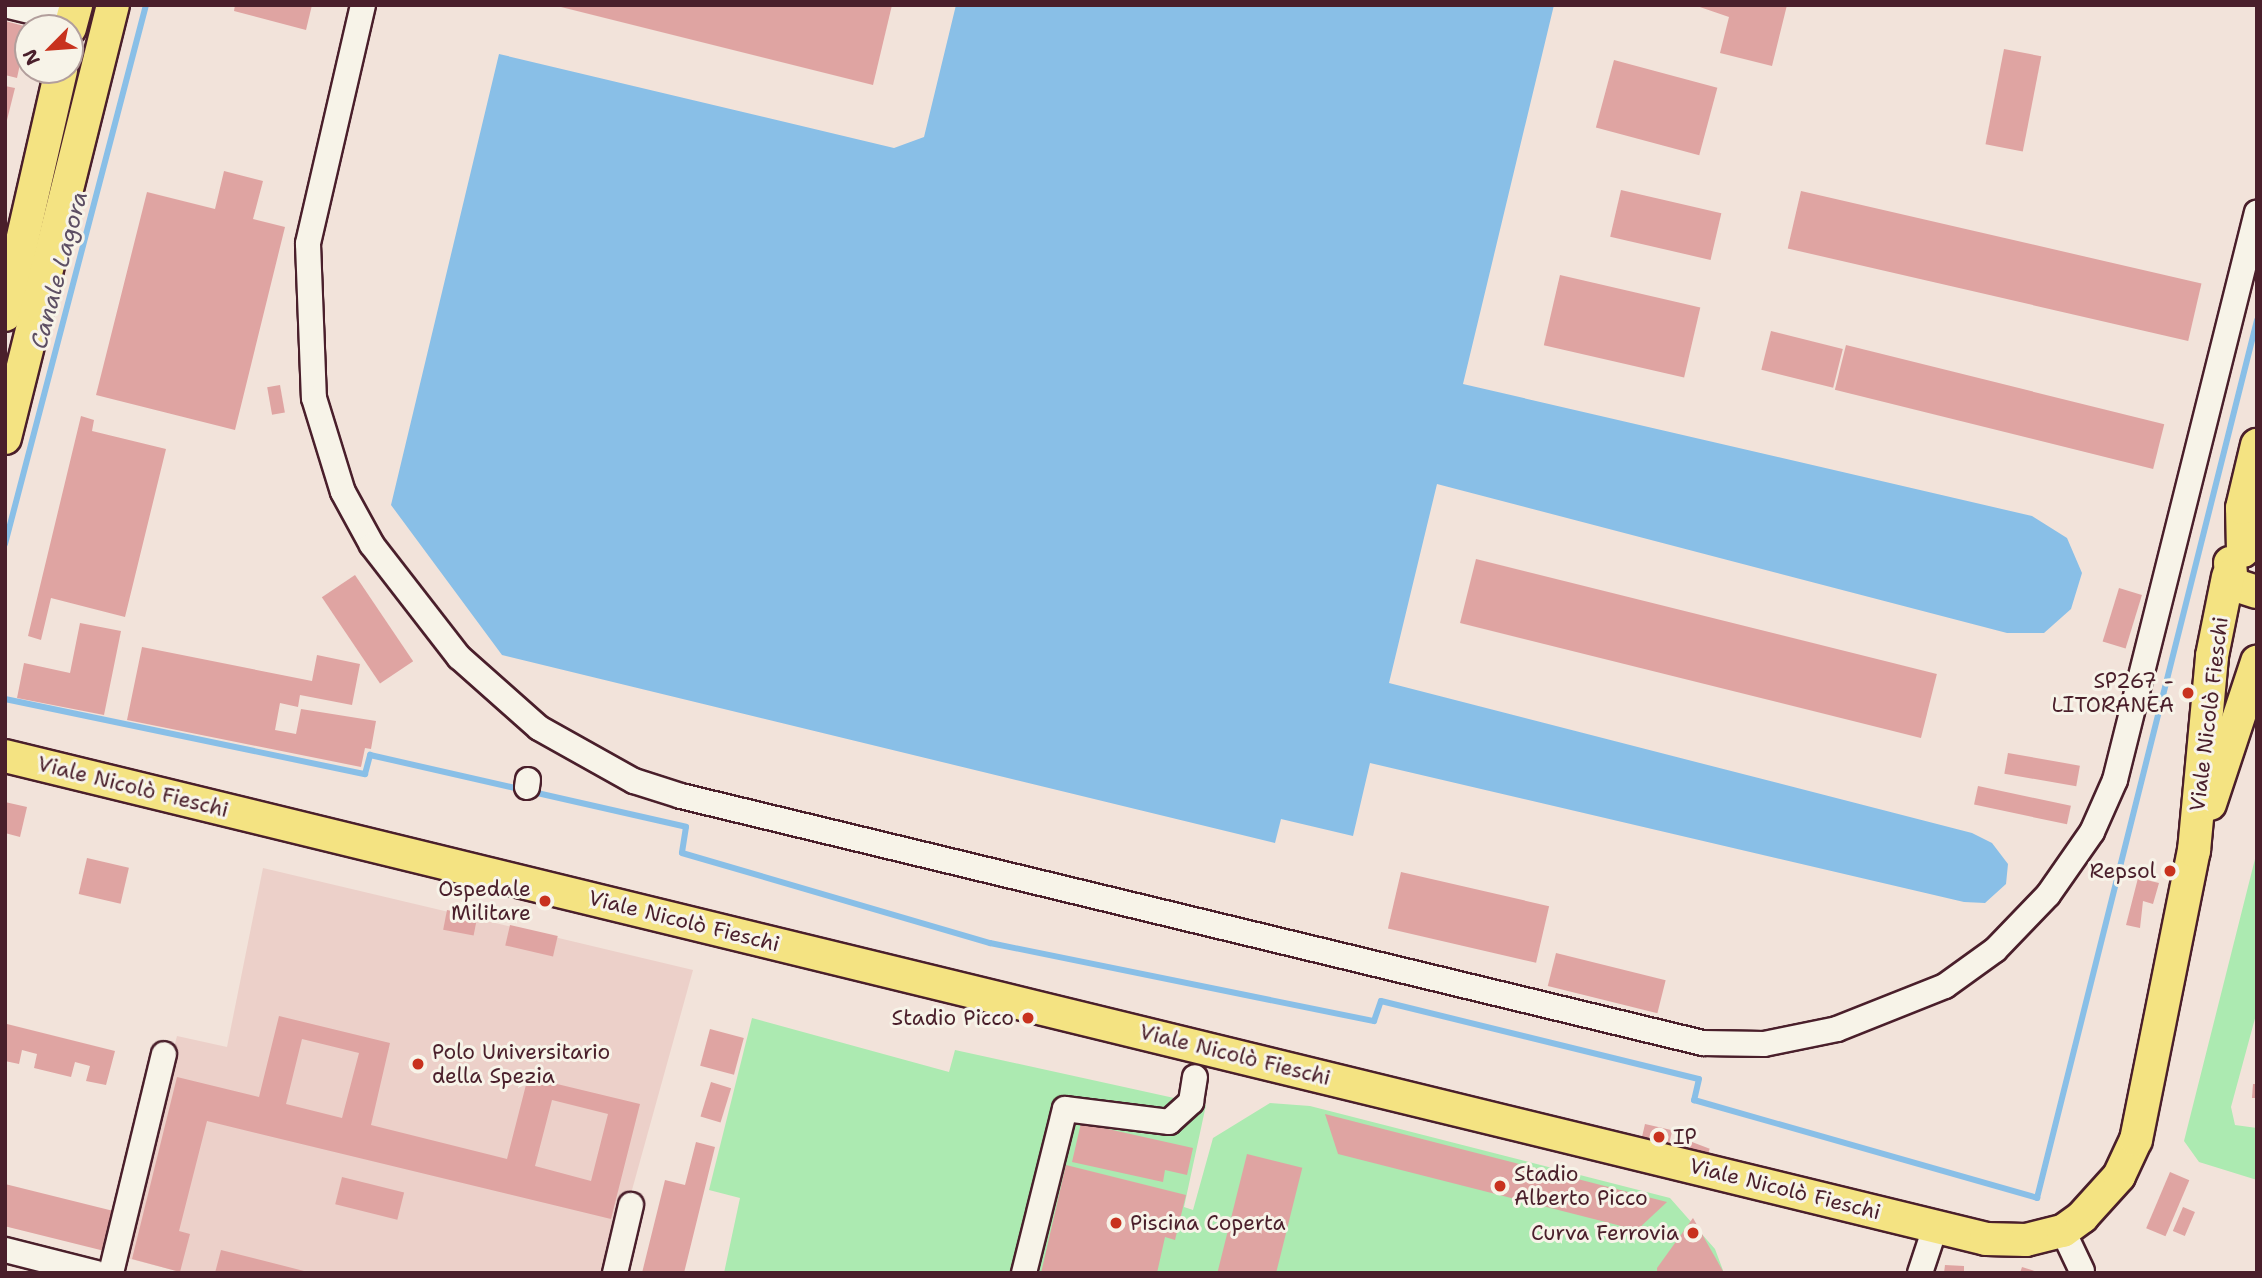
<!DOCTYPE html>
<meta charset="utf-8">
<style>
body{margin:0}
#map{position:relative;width:2262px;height:1278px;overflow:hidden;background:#f2e3da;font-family:"Shantell Sans",sans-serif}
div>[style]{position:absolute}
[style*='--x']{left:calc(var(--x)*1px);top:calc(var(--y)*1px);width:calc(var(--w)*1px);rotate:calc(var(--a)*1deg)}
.built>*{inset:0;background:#ecd0c9}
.green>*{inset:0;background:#aceab1}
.water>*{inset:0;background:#89bfe7}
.stream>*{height:6px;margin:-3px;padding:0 3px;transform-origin:3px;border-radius:3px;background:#89bfe7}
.building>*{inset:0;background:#dfa4a2;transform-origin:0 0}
.roads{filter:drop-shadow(2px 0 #4a1f2b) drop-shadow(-2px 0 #4a1f2b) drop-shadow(0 2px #4a1f2b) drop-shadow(0 -2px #4a1f2b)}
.minor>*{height:24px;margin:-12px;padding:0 12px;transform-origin:12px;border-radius:12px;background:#f7f3e8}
.major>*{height:32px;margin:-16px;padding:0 16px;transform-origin:16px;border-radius:16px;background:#f4e382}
.dots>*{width:19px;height:19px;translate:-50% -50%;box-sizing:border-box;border:4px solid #f7f3e8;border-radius:50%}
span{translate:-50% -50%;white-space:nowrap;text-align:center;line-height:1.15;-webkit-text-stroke:6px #f7f3e8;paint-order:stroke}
.poi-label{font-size:21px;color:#4a1f2b}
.right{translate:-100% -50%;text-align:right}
.left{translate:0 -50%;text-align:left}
.street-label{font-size:21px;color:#4a1f2b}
.water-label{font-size:23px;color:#5d4f63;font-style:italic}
.frame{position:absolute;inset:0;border:7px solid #4a1f2b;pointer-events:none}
.north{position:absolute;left:14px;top:14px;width:70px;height:70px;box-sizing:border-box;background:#f7f3e8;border:2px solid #b29e9c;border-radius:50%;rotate:245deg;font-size:19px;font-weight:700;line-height:28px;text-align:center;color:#4a1f2b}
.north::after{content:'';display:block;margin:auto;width:24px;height:32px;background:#c8321e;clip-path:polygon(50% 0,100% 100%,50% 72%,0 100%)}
</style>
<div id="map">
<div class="built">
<div style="clip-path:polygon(263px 868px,693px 970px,609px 1273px,184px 1273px,119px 1256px,177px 1036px,227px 1047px)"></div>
</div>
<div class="green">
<div style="clip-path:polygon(2257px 851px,2257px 1011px,2231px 1107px,2235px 1125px,2257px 1128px,2257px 1180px,2199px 1162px,2184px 1141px)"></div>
<div style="clip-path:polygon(752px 1018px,949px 1072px,955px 1050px,1206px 1105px,1184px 1207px,1193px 1210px,1213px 1138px,1270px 1103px,1310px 1106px,1670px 1198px,1715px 1249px,1724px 1273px,724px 1273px,740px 1198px,709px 1190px)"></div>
</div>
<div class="water">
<div style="clip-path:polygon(956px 5px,1554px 5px,1463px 384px,2032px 516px,2067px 538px,2082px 573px,2071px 609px,2044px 633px,2007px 633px,1437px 484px,1389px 683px,1972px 833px,1992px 843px,2008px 864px,2006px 884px,1985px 903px,1964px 902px,1370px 763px,1353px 836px,1281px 819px,1275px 843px,502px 655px,391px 505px,499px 54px,894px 148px,924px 137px)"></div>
</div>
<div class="stream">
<div style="--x:5;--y:544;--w:557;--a:-75.34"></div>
<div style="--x:5;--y:699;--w:368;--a:11.8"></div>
<div style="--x:365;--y:774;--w:20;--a:-75"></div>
<div style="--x:370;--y:755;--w:324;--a:12.8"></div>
<div style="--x:686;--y:827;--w:26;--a:99"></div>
<div style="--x:682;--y:853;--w:321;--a:16.3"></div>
<div style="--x:990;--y:943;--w:392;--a:11.5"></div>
<div style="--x:1374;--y:1021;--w:21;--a:-71"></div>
<div style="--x:1381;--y:1001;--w:327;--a:13.8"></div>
<div style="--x:1699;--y:1079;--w:22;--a:103"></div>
<div style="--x:1694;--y:1100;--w:357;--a:15.9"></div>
<div style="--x:2037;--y:1198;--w:905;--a:-75.93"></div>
</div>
<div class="building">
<div style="clip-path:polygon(235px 5px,312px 5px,306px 30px,234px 11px)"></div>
<div style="clip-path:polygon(553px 5px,892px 5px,873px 85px)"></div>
<div style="clip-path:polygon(1694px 5px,1787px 5px,1772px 66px,1720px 53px,1729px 17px)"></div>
<div style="clip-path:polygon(5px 21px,28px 27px,17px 78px,5px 75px)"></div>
<div style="left:2004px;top:49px;width:38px;height:97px;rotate:11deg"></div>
<div style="left:1614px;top:60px;width:107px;height:70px;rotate:15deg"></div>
<div style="clip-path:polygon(5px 86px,15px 88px,6px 124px,5px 124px)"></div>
<div style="clip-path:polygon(224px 171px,263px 181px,253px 219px,285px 227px,235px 430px,96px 395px,147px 192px,215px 209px)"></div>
<div style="left:1621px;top:190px;width:103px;height:48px;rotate:13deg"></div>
<div style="left:1801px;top:191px;width:411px;height:59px;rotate:13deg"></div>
<div style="left:1560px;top:275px;width:144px;height:72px;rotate:13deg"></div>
<div style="left:1771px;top:331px;width:74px;height:40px;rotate:14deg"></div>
<div style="left:1846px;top:345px;width:328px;height:46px;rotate:14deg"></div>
<div style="left:280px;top:385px;width:28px;height:13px;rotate:80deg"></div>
<div style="clip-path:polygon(81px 416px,94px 420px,92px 431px,166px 449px,125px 617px,51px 598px,41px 640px,28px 636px)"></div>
<div style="left:1476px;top:559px;width:475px;height:66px;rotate:14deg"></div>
<div style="left:355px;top:575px;width:104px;height:40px;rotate:56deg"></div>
<div style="left:2119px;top:588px;width:24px;height:56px;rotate:17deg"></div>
<div style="clip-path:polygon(80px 623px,121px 631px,104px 715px,17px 698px,24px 663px,70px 673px)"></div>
<div style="clip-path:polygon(142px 647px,312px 681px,317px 655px,360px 664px,352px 705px,300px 695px,298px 707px,280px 703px,275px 730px,296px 734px,301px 709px,376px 721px,371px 749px,365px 748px,361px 767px,127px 720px)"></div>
<div style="left:2008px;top:753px;width:73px;height:21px;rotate:10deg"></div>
<div style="left:1978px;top:786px;width:95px;height:19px;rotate:12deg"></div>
<div style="clip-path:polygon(5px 802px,27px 807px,20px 837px,5px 833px)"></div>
<div style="left:87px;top:858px;width:43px;height:37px;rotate:13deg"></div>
<div style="left:1401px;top:872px;width:152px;height:58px;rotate:13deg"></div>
<div style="clip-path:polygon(2138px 878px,2159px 883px,2153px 904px,2143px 901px,2140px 928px,2126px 925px)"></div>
<div style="left:447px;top:910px;width:31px;height:20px;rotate:11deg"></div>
<div style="left:510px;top:925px;width:49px;height:21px;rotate:13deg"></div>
<div style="left:1556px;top:953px;width:113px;height:34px;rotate:14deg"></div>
<div style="clip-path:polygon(evenodd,279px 1016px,390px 1043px,371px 1125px,507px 1159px,528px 1077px,640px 1104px,611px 1219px,207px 1121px,179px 1231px,190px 1234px,180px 1272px,132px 1259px,177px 1077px,259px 1097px,279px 1016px,302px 1039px,359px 1053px,342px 1118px,286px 1104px,302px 1039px,279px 1016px,552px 1100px,608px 1114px,591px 1181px,535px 1166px,552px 1100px)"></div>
<div style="clip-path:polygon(7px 1024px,115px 1051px,106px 1085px,86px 1081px,90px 1066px,75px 1062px,71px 1077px,34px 1068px,37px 1054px,22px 1050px,19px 1064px,5px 1061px)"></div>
<div style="left:710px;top:1029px;width:35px;height:38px;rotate:15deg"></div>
<div style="left:711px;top:1082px;width:21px;height:36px;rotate:17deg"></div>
<div style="clip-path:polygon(2253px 1084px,2257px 1084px,2257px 1098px,2252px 1098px)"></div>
<div style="clip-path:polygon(1325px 1114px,1667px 1202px,1637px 1230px,1338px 1154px)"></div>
<div style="clip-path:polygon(1081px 1123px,1193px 1148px,1187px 1175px,1165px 1170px,1163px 1182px,1072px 1162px)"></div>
<div style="left:1645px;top:1124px;width:28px;height:21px;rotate:13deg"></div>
<div style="clip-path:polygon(696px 1142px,715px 1147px,684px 1273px,642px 1273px,665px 1180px,685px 1185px)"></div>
<div style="left:1692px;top:1142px;width:19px;height:17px;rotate:21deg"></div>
<div style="left:1247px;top:1154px;width:57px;height:122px;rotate:14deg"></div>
<div style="clip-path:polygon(1066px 1165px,1186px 1195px,1175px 1240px,1165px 1237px,1157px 1273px,1041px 1273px)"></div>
<div style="left:2170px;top:1172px;width:21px;height:61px;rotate:23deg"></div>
<div style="left:342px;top:1177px;width:64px;height:28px;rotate:14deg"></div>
<div style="left:5px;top:1184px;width:118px;height:41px;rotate:14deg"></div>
<div style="left:2183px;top:1207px;width:13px;height:26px;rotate:23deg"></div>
<div style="clip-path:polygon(1693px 1218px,1724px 1273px,1657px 1273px,1657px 1268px)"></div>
<div style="clip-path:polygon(221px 1250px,308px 1272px,307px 1273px,215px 1273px)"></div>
<div style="clip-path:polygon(1945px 1265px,1964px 1266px,1964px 1273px,1944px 1273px)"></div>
<div style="clip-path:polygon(2022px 1267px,2038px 1272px,2038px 1273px,2020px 1273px)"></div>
</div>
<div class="roads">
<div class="minor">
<div style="--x:5;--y:5;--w:68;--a:13.6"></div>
<div style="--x:363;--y:5;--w:245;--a:103"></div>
<div style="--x:308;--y:244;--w:154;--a:87.8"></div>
<div style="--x:314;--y:398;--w:98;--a:72.9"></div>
<div style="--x:343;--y:492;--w:60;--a:61.3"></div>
<div style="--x:372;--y:545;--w:142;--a:52.2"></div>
<div style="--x:459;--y:657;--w:107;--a:41.6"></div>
<div style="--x:539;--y:728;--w:109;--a:29.2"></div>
<div style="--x:634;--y:781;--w:49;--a:17.7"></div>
<div style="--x:681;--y:796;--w:1051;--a:13.59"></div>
<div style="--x:1703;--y:1043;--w:61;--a:0.9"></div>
<div style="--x:1764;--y:1044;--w:75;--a:-11.6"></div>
<div style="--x:1837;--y:1029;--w:116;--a:-21.7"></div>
<div style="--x:1945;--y:986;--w:62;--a:-35.8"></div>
<div style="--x:1995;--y:950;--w:76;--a:-46.1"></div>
<div style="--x:2048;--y:895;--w:77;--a:-55.1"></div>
<div style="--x:2092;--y:832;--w:57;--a:-66.1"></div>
<div style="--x:2115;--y:780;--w:585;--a:-75.96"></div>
<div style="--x:527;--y:787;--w:7;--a:-82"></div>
<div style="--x:2063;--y:1231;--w:44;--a:64.6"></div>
<div style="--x:5;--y:1250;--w:94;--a:14.2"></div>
<div style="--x:111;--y:1273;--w:225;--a:-76.4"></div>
<div style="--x:615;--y:1273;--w:70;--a:-76.8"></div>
<div style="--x:1024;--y:1273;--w:169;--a:-76"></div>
<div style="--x:1065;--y:1109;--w:105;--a:7.1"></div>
<div style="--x:1169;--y:1122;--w:30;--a:-42"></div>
<div style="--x:1191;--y:1102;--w:25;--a:-81"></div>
<div style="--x:1920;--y:1273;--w:51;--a:-71.6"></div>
</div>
<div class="major">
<div style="--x:70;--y:28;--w:24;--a:-75"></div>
<div style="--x:5;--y:315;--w:251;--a:-77.1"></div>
<div style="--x:5;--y:438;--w:446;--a:-76"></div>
<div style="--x:2243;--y:551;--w:43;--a:-91.3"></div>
<div style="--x:2242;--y:508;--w:65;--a:-76.6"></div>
<div style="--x:2230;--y:563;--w:21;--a:85"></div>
<div style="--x:2232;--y:584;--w:26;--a:18"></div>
<div style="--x:5;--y:756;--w:2039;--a:13.7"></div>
<div style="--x:1986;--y:1239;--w:40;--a:1.4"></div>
<div style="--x:2026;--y:1240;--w:38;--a:-14"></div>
<div style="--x:2063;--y:1231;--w:24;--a:-36"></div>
<div style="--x:2082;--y:1217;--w:55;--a:-47.9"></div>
<div style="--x:2119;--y:1176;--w:40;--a:-65"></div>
<div style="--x:2136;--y:1140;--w:295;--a:-78.7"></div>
<div style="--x:2194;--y:851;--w:196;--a:-84.7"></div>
<div style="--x:2212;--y:656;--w:81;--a:-78.6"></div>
<div style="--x:2210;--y:804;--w:150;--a:-71.7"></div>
</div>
</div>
<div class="dots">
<div style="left:2188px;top:693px;background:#c8321e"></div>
<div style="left:2170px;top:871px;background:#c8321e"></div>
<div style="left:545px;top:901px;background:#c8321e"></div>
<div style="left:1028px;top:1018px;background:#c8321e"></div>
<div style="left:418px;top:1064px;background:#c8321e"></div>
<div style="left:1659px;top:1137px;background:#c8321e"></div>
<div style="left:1500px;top:1186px;background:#c8321e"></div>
<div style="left:1116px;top:1223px;background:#c8321e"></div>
<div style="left:1693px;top:1233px;background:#c8321e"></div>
</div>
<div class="poi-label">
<span class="right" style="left:2174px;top:693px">SP267 -<br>LITORANEA</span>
<span class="right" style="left:2156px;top:871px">Repsol</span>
<span class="right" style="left:531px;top:901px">Ospedale<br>Militare</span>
<span class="right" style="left:1014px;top:1018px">Stadio Picco</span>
<span class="left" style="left:432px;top:1064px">Polo Universitario<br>della Spezia</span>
<span class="left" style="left:1673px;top:1137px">IP</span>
<span class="left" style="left:1514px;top:1186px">Stadio<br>Alberto Picco</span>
<span class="left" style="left:1130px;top:1223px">Piscina Coperta</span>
<span class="right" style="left:1679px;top:1233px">Curva Ferrovia</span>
</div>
<div class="street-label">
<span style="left:2209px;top:714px;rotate:-83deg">Viale Nicolò Fieschi</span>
<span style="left:133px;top:787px;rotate:14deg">Viale Nicolò Fieschi</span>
<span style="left:684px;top:921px;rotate:14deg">Viale Nicolò Fieschi</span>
<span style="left:1235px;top:1055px;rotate:14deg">Viale Nicolò Fieschi</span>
<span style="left:1785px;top:1189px;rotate:14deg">Viale Nicolò Fieschi</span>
</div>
<div class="water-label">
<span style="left:59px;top:270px;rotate:-75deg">Canale Lagora</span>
</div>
<div class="frame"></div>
<div class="north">N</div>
</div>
